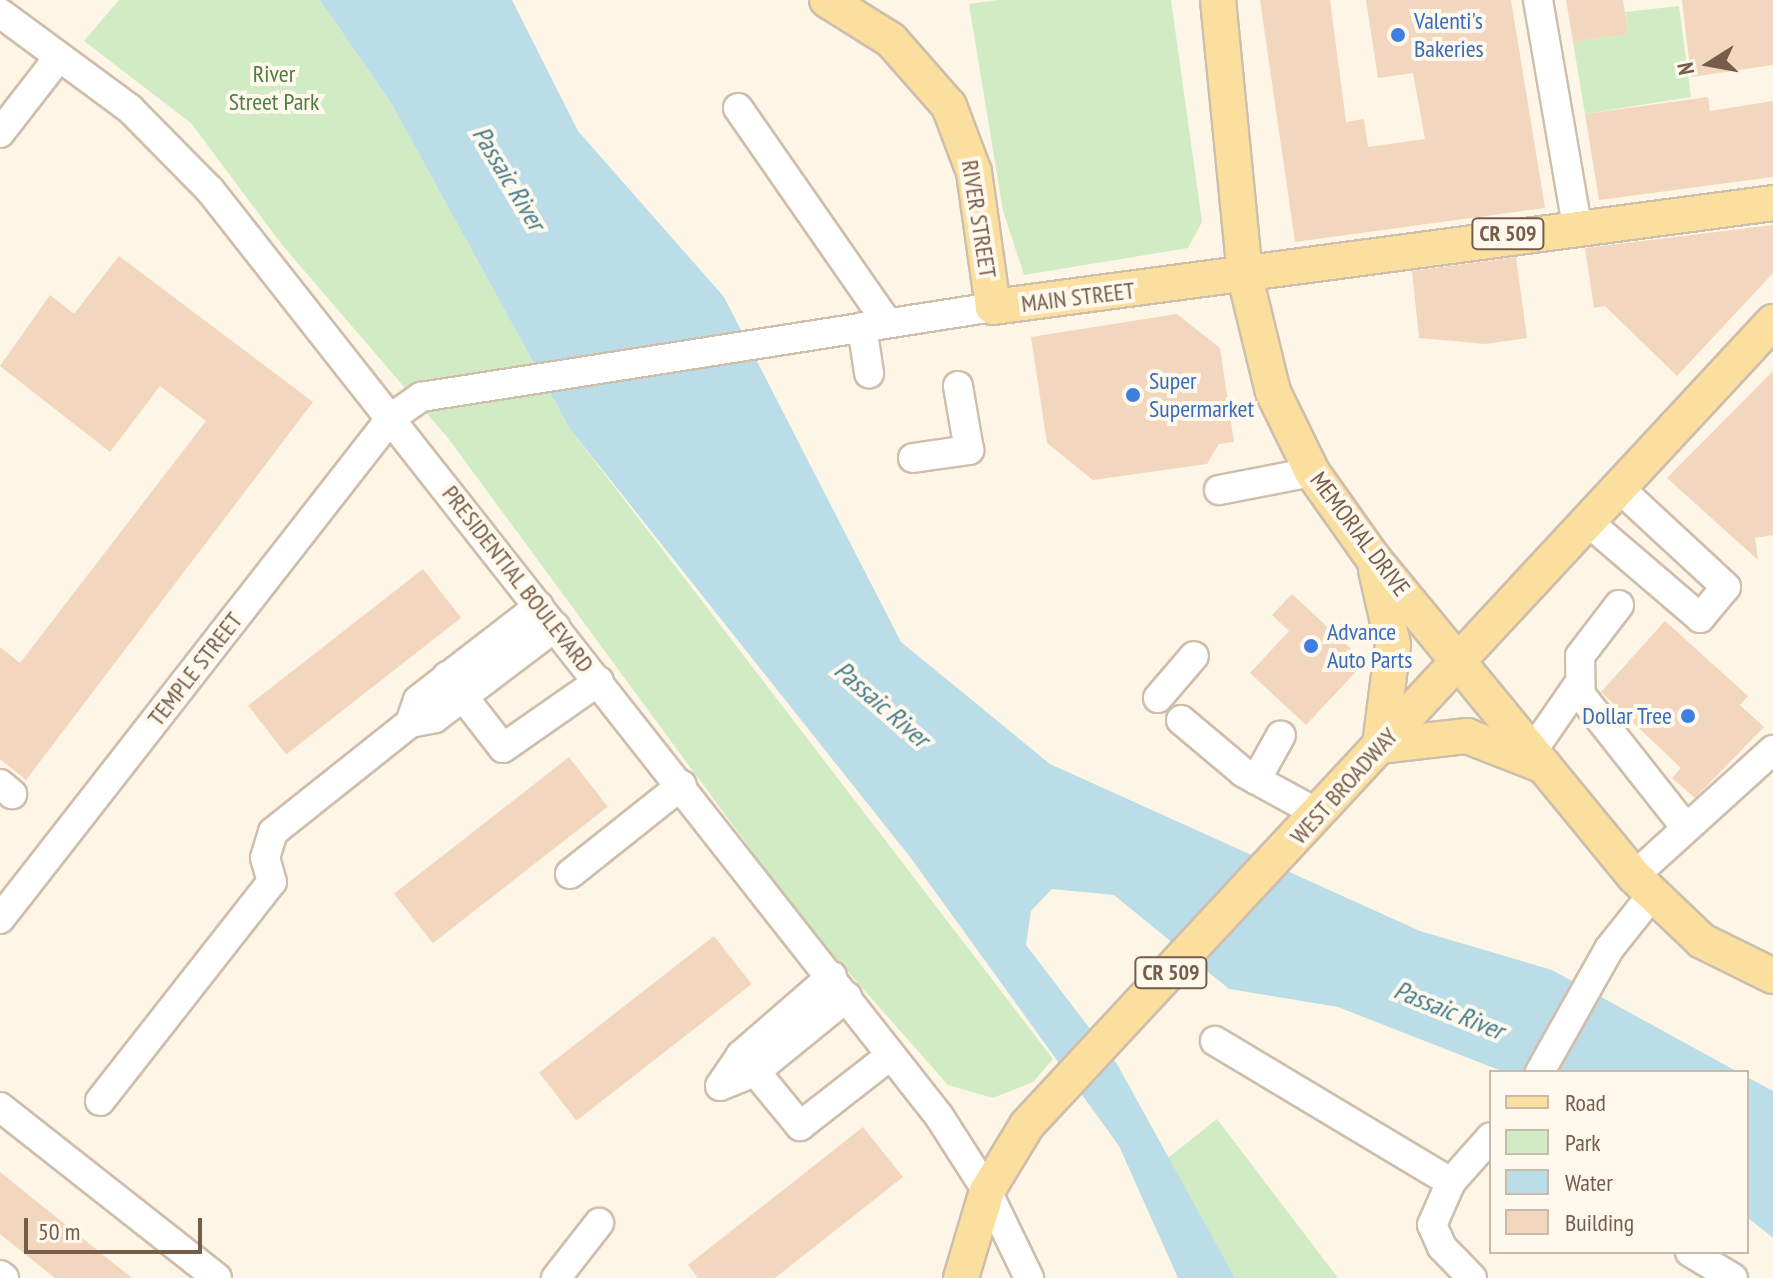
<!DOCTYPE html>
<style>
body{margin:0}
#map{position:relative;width:1773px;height:1278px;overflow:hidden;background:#fdf6e6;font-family:"PT Sans Narrow",sans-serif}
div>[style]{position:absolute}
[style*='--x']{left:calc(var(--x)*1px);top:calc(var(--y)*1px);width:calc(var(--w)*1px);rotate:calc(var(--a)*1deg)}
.green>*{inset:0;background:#d1ebc4}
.water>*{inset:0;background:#badde7}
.building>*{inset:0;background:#f2d6be;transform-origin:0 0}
.roads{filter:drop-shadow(2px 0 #cfbeac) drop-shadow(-2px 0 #cfbeac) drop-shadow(0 2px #cfbeac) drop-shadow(0 -2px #cfbeac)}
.minor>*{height:28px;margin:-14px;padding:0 14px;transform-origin:14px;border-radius:14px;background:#fff}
.major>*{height:34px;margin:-17px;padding:0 17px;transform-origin:17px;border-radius:17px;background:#fbdf9f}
.dots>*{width:22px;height:22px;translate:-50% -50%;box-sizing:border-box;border:4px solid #fff9ed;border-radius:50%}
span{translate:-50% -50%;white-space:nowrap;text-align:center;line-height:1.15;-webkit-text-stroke:8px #fff9ed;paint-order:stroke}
.shield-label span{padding:2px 6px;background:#fff9ed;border:2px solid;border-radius:6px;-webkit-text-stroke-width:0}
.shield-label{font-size:22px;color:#765d4a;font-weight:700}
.shop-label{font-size:24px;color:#366cbe}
.left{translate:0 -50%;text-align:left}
.right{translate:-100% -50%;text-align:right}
.park-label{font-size:24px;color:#4f7c42}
.street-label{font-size:24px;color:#765d4a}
.water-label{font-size:26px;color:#447a8a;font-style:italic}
.legend{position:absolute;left:1489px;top:1070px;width:260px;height:184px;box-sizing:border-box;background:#fff9ed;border:2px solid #c8bbac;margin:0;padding:10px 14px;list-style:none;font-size:24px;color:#765d4a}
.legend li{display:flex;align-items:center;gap:16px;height:40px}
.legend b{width:40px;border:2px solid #c8bbac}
.north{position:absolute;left:1669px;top:24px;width:80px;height:80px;-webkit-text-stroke:6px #fff9ed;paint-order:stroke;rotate:259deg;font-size:22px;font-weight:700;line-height:32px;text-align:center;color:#765d4a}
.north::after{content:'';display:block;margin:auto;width:28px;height:36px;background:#765d4a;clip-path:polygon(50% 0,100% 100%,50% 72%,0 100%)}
.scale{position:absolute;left:24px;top:1218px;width:178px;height:36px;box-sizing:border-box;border:4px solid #765d4a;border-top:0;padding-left:10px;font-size:24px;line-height:28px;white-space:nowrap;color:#765d4a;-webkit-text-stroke:6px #fff9ed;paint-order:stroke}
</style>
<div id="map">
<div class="green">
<div style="clip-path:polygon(119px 0,320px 0,391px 103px,570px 429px,1053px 1059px,1033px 1082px,993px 1098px,948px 1085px,804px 922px,448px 438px,283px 246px,191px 123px,84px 41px)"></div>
<div style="clip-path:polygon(998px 0,1171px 0,1202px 222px,1188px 248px,1024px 275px,1003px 211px,969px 4px)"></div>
<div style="clip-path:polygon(1679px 6px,1691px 97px,1585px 114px,1573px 42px,1628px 34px,1625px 12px)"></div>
<div style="clip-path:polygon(1217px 1119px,1338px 1278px,1235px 1278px,1168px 1158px)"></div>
</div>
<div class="water">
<div style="clip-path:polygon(320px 0,512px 0,578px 131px,724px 297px,901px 642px,1050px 764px,1420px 931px,1552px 970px,1738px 1072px,1504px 1072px,1338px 1007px,1229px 989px,1114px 895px,1052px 889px,1031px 911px,1026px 945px,1117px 1064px,1235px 1278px,1178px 1278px,1119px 1146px,910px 857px,570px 429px,391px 103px)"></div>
<div style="clip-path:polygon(1747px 1077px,1773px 1091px,1773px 1238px,1747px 1217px)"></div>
</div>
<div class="building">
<div style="clip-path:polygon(1260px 0,1330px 0,1346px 122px,1364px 119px,1368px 147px,1425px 139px,1413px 73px,1378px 78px,1366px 0,1511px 0,1545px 208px,1295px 242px)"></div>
<div style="clip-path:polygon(1566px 0,1623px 0,1628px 34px,1573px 42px)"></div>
<div style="clip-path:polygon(1682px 0,1773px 0,1773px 65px,1691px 77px)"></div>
<div style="clip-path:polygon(1708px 97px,1710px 111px,1773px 101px,1773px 177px,1599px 200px,1585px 114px)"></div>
<div style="clip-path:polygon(1773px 225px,1773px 273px,1677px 376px,1605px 306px,1594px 308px,1585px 248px)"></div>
<div style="clip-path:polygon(119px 256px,313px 402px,26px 780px,0 759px,0 647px,20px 663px,206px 421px,160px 386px,110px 452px,0 366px,50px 295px,74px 314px)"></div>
<div style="clip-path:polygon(1516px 257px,1527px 338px,1485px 344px,1419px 338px,1412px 271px)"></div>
<div style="clip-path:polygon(1177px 314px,1220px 348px,1234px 442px,1219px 444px,1207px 464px,1093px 480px,1047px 443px,1031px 337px)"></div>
<div style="clip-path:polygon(1773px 371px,1773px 535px,1755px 538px,1758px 560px,1667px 478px)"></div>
<div style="left:423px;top:569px;width:62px;height:222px;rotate:52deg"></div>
<div style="clip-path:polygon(1292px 594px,1365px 662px,1306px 725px,1250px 673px,1289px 631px,1272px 615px)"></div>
<div style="clip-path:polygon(1665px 621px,1748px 696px,1740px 705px,1764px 727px,1695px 798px,1672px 778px,1681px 768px,1601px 692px)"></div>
<div style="left:569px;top:757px;width:63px;height:222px;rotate:52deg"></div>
<div style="left:714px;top:936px;width:61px;height:222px;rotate:52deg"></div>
<div style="clip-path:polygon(863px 1127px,903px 1177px,775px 1278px,698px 1278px,688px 1265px)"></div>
<div style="clip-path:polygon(0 1172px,132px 1278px,55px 1278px,0 1234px)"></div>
</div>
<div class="roads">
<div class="minor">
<div style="--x:1538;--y:0;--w:228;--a:80.2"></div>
<div style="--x:0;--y:13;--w:162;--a:36.4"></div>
<div style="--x:130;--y:109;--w:114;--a:45.4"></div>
<div style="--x:210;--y:190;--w:1179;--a:51.79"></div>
<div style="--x:939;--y:1116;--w:89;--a:57.4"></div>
<div style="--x:987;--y:1191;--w:97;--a:64.2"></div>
<div style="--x:738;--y:108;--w:261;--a:55.2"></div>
<div style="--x:0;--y:133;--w:96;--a:-52.2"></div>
<div style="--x:862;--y:327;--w:47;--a:81.3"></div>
<div style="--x:913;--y:458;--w:57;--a:-8.1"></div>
<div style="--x:969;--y:450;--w:65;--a:-99.8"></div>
<div style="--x:1219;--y:490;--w:95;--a:-11"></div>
<div style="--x:1587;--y:521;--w:149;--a:40.6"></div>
<div style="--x:1700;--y:618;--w:40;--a:-50"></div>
<div style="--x:1726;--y:587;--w:147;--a:-137.2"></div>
<div style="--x:1619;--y:605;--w:64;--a:127.4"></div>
<div style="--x:1580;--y:656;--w:39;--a:89"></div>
<div style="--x:1581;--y:695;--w:169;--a:51.7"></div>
<div style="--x:447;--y:676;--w:91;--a:52.1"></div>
<div style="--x:503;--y:748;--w:117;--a:-34.9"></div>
<div style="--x:1158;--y:698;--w:55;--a:-49.4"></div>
<div style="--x:1181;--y:720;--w:82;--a:40.1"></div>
<div style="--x:1244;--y:773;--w:85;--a:28.7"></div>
<div style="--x:410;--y:723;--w:24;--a:-71"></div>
<div style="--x:418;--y:700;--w:153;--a:-37.8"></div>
<div style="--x:1533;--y:750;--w:79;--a:-55.3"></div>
<div style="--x:1256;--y:780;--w:51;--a:-60.9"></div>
<div style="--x:0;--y:784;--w:16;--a:40"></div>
<div style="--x:570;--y:874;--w:143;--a:-38.5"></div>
<div style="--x:1634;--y:876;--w:188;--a:-42.2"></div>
<div style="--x:0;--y:919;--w:636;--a:-52.03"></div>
<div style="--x:391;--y:418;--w:37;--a:-35"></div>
<div style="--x:421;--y:397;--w:579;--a:-8.94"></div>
<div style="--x:832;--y:976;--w:121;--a:139"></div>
<div style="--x:741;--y:1055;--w:37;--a:124"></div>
<div style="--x:720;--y:1086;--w:38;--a:-22"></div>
<div style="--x:755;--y:1072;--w:119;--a:-39.2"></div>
<div style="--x:1215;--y:1041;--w:275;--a:30.9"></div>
<div style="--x:745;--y:1059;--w:87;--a:50.6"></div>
<div style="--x:800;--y:1126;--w:115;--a:-38"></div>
<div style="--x:1540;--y:1072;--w:141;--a:-60.7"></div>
<div style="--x:1609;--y:949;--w:69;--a:-51.5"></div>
<div style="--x:100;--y:1101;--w:278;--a:-51.9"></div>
<div style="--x:272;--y:882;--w:25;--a:-106"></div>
<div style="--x:265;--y:858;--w:27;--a:-73"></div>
<div style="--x:273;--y:832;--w:175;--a:-38.5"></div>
<div style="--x:410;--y:723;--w:25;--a:-11"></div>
<div style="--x:435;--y:718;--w:151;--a:-37.2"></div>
<div style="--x:0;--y:1107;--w:276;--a:38.2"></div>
<div style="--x:1690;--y:1252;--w:50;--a:31.2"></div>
<div style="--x:0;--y:1275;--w:5;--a:37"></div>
<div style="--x:556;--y:1278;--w:70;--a:-52"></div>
<div style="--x:1472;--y:1278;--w:43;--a:-134.1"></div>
<div style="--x:1442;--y:1247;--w:24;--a:-114"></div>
<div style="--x:1432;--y:1225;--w:47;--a:-66.2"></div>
<div style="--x:1451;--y:1182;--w:60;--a:-48.4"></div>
</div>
<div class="major">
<div style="--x:827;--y:0;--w:75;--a:32"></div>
<div style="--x:891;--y:40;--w:88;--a:48.7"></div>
<div style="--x:949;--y:106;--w:71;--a:69.3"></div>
<div style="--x:974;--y:172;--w:136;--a:82"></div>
<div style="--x:993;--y:307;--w:787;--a:-7.59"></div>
<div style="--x:1218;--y:0;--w:278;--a:84.4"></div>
<div style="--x:1245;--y:277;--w:118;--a:76.3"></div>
<div style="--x:1273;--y:392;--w:89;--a:64"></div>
<div style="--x:1312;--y:472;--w:105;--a:54.7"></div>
<div style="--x:1373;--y:558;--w:411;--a:50.6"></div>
<div style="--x:1634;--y:876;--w:94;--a:43.7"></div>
<div style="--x:1702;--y:941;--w:79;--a:26.2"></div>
<div style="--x:1376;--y:570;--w:76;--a:77.1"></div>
<div style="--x:1393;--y:644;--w:103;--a:97.3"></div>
<div style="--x:1379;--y:746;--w:89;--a:-6.5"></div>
<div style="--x:1467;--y:736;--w:83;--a:21.3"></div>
<div style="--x:961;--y:1278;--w:91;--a:-73.4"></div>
<div style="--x:987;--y:1191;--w:77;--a:-58.8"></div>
<div style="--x:1027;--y:1125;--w:1096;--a:-47.11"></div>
</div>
</div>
<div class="dots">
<div style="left:1398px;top:35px;background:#3f7fe0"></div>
<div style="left:1133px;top:395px;background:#3f7fe0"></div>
<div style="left:1311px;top:646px;background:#3f7fe0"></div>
<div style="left:1688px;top:716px;background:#3f7fe0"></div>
</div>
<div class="shield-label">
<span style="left:1508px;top:234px">CR 509</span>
<span style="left:1171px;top:973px">CR 509</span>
</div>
<div class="shop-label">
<span class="left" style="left:1414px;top:35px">Valenti's<br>Bakeries</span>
<span class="left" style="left:1149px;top:395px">Super<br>Supermarket</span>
<span class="left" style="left:1327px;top:646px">Advance<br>Auto Parts</span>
<span class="right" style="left:1672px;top:716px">Dollar Tree</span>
</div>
<div class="park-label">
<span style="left:274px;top:88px">River<br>Street Park</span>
</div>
<div class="street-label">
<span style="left:979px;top:219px;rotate:81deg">RIVER STREET</span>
<span style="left:1078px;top:297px;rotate:-7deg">MAIN STREET</span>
<span style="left:1360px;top:534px;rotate:53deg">MEMORIAL DRIVE</span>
<span style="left:518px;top:579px;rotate:52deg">PRESIDENTIAL BOULEVARD</span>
<span style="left:195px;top:669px;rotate:-52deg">TEMPLE STREET</span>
<span style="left:1344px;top:786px;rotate:-48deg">WEST BROADWAY</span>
</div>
<div class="water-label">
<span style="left:509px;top:178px;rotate:59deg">Passaic River</span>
<span style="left:882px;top:704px;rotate:41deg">Passaic River</span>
<span style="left:1449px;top:1010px;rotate:22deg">Passaic River</span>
</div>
<ul class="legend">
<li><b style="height:10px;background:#fbdf9f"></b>Road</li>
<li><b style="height:22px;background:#d1ebc4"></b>Park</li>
<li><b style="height:22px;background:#badde7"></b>Water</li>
<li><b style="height:22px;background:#f2d6be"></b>Building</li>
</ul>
<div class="north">N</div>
<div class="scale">50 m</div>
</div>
